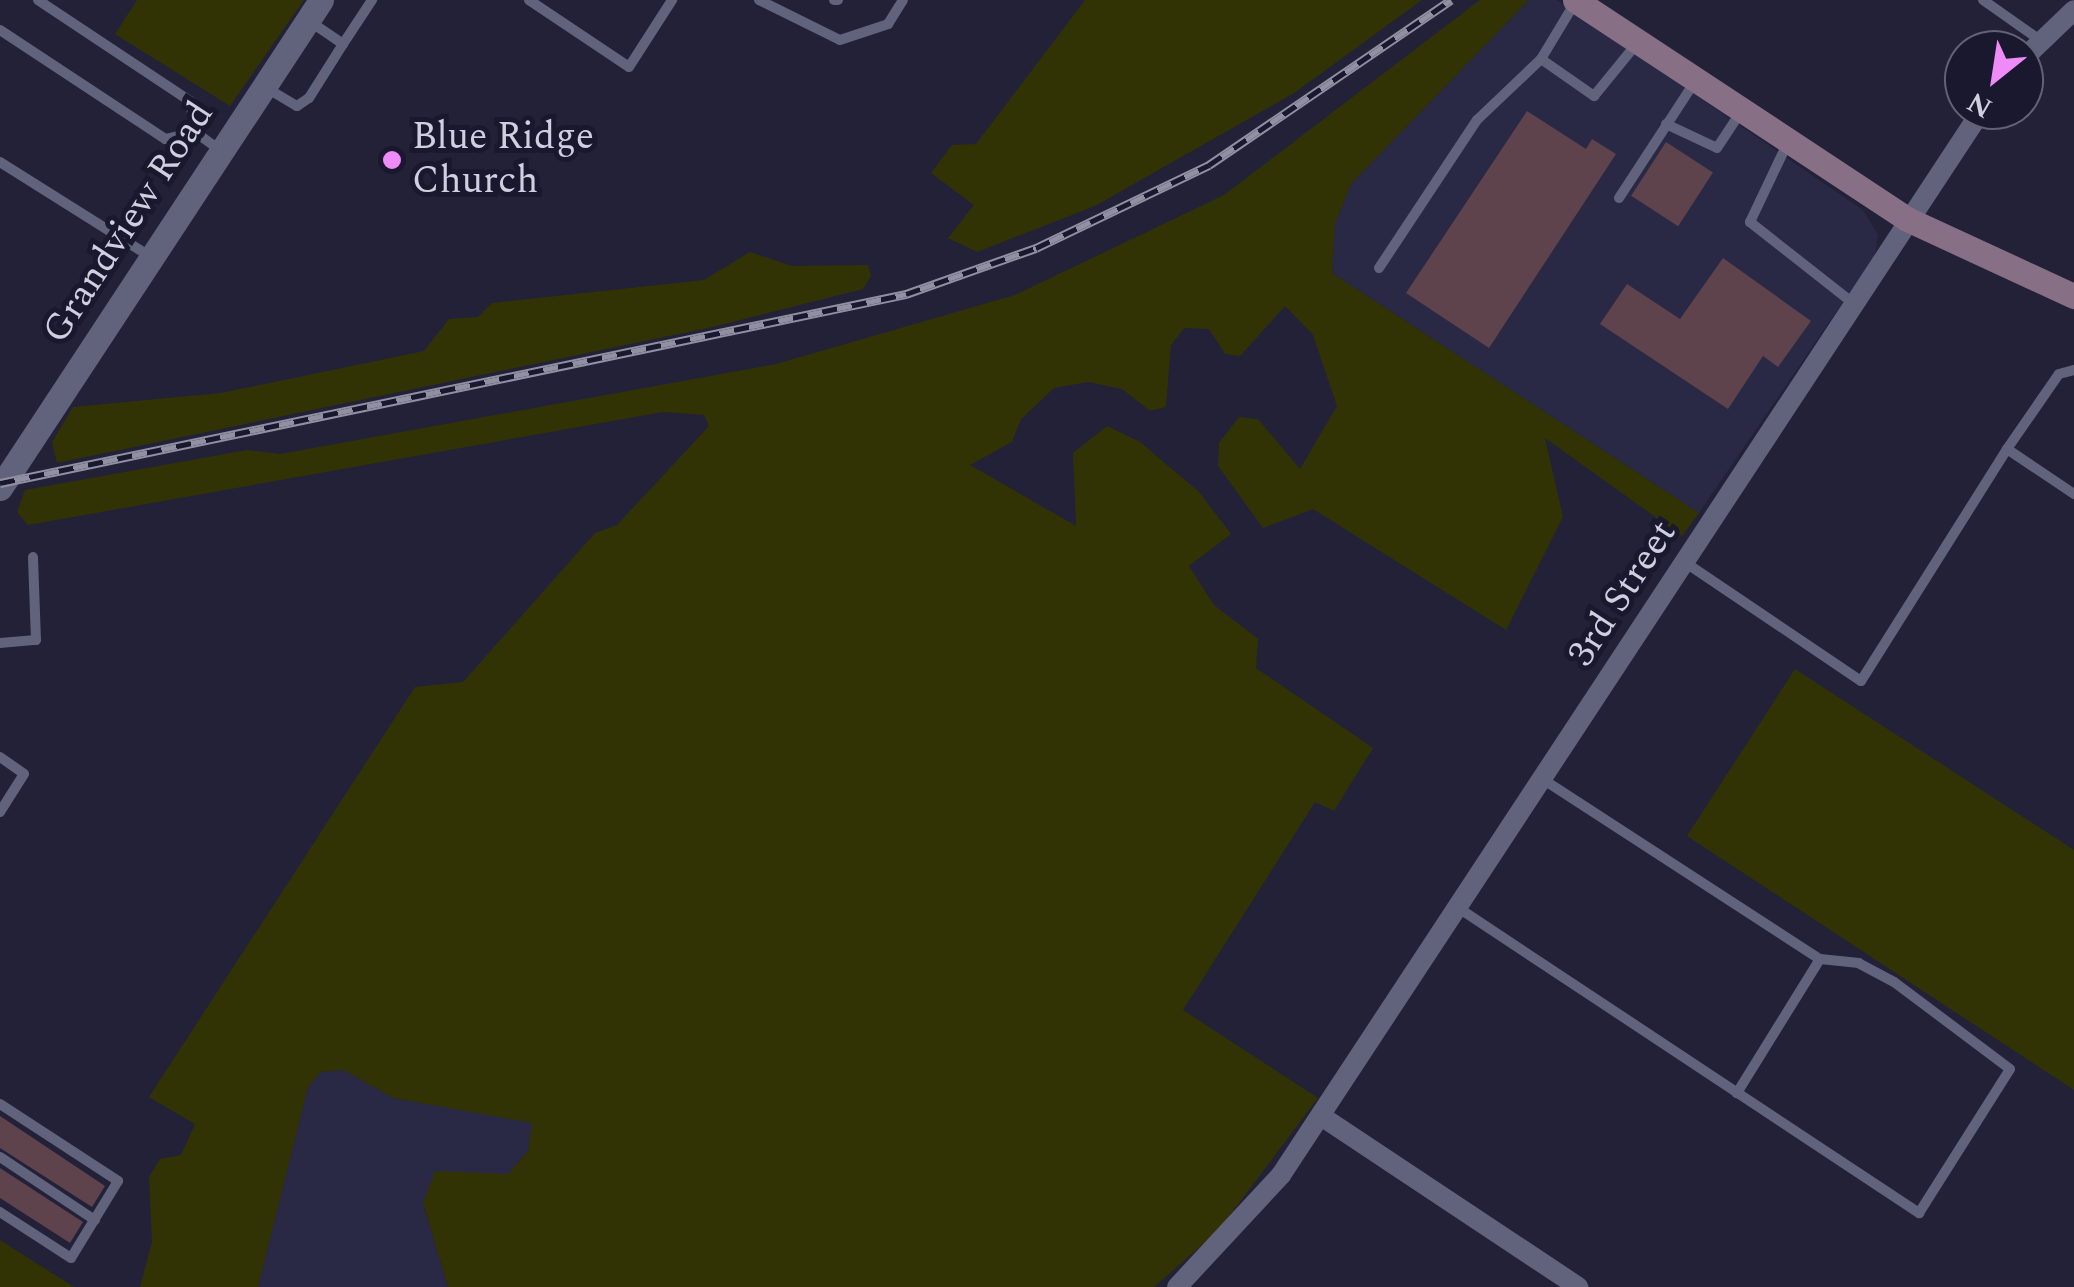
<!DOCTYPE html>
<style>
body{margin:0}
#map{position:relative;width:2074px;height:1287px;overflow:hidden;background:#222138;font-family:Spectral,serif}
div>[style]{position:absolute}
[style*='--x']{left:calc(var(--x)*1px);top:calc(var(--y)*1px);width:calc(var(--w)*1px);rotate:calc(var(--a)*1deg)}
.built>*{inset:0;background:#292946}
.green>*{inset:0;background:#323304}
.building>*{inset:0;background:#5e424c;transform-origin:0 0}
.service>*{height:10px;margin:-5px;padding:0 5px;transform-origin:5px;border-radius:5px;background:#61627c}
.minor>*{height:20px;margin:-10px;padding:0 10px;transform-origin:10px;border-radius:10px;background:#61627c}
.tertiary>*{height:25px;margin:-12.5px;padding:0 12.5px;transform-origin:12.5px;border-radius:12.5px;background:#61627c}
.secondary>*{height:25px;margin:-12.5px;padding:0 12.5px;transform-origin:12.5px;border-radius:12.5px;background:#876f86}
.rail>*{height:9px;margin-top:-4.5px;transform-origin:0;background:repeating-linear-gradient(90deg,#19182e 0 15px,#9090a2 0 30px);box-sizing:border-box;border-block:2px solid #9090a2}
.dots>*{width:28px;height:28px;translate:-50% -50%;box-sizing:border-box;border:5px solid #19182e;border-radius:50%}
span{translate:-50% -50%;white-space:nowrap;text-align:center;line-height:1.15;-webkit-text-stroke:10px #19182e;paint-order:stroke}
.poi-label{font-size:38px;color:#cfd0df}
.left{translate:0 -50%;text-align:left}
.street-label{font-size:38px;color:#cfd0df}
.north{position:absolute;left:1944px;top:30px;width:100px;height:100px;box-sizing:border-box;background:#19182e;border:2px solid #626275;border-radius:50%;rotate:210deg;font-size:28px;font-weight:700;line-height:40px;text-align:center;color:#cfd0df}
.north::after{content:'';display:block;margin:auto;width:35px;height:45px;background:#ef8bf7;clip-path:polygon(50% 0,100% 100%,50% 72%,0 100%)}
</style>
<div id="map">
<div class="built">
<div style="clip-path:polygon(1529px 0,1557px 0,1863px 210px,1878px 235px,1875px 255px,1699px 513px,1332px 273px,1335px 223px,1351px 184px)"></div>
<div style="clip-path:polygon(344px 1070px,393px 1098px,533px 1122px,528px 1151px,508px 1174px,423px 1204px,448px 1287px,258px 1287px,308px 1087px,321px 1072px)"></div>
</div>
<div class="green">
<div style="clip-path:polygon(137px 0,304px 0,230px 106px,115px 34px)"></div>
<div style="clip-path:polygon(1085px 0,1422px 0,1294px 93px,1095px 206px,977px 252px,948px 238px,974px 205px,931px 173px,952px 145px,976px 144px)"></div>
<div style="clip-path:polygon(1480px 0,1529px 0,1351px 184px,1335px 223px,1332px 273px,1699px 513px,1682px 536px,1545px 438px,1563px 517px,1506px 630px,1313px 509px,1263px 528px,1218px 466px,1219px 443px,1239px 417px,1258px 419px,1300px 469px,1337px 406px,1313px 335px,1285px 306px,1240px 356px,1225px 354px,1209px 329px,1184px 328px,1171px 345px,1166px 407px,1150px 411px,1122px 389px,1088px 382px,1054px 388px,1021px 419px,1012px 442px,970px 465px,1076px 526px,1073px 453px,1107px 426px,1140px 442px,1199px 492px,1231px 534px,1189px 566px,1214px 605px,1258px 639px,1256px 668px,1373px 748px,1334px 811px,1315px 802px,1183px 1010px,1318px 1098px,1218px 1231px,1154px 1287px,448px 1287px,423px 1203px,435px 1171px,508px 1174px,528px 1151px,532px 1123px,393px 1098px,344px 1070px,321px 1072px,308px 1087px,258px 1287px,140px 1287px,152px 1242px,149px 1177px,160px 1159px,181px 1155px,195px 1124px,149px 1097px,415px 687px,463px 682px,595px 533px,617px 525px,709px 426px,704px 415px,663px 412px,28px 525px,17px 512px,25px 490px,247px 450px,280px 454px,776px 364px,1015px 295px,1224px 195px)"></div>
<div style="clip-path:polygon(750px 252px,792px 266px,868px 265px,871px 276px,863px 289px,717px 326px,57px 463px,52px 442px,73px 407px,221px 393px,424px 351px,449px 319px,478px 317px,492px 303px,704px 280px)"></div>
<div style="clip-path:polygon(1795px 669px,2074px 850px,2074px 1090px,1687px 836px)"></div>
<div style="clip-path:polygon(0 1240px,74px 1287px,0 1287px)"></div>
</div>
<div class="building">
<div style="clip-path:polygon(1527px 111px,1586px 149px,1592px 139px,1616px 154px,1489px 348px,1406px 293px)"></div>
<div style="left:1666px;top:142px;width:56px;height:64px;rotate:33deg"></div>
<div style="clip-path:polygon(1723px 258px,1811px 321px,1778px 367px,1763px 356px,1728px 409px,1600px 324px,1627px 284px,1680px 319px)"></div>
<div style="clip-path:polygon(0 1116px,105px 1186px,92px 1207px,0 1148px)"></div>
<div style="clip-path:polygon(0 1168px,83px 1222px,70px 1243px,0 1198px)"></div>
</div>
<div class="service">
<div style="--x:38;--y:0;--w:182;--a:33.6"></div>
<div style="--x:190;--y:101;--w:31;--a:81"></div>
<div style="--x:529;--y:0;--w:120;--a:33.8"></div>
<div style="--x:629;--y:67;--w:80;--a:-57.3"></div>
<div style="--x:759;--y:0;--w:90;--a:26.3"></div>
<div style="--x:840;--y:40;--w:51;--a:-18.4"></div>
<div style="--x:888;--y:24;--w:28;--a:-58"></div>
<div style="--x:834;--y:0;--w:4;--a:0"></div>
<div style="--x:1983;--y:0;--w:70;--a:35.1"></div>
<div style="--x:1576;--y:1;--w:68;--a:121.1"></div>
<div style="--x:1541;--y:59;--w:65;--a:34.9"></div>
<div style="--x:1594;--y:96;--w:70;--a:-50.8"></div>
<div style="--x:0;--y:30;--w:198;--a:33.4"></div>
<div style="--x:165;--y:139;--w:31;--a:-13"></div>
<div style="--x:195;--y:132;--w:32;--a:36"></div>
<div style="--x:343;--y:44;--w:53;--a:-56.6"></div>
<div style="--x:265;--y:87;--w:37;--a:31"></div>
<div style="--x:297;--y:106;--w:14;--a:-34"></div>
<div style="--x:309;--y:98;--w:64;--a:-57.8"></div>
<div style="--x:343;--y:44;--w:42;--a:-145.6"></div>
<div style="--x:1666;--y:124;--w:56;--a:25.2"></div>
<div style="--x:1717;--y:148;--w:45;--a:-56.7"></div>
<div style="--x:1789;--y:140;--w:91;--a:115.4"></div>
<div style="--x:1750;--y:222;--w:131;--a:38.2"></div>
<div style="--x:0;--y:162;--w:178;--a:32.2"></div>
<div style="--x:1619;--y:198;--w:141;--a:-56.9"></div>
<div style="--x:1379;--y:268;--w:178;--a:-56.5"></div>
<div style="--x:1477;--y:120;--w:88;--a:-43.6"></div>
<div style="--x:2007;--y:449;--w:81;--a:33.9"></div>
<div style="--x:1686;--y:563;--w:211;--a:34"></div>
<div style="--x:1861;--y:681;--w:274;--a:-57.8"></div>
<div style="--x:2007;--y:449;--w:91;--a:-55.3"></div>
<div style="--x:2059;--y:374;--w:16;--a:-15"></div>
<div style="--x:0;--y:643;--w:36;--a:-5"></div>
<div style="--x:36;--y:640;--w:83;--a:-92.1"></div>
<div style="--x:0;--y:757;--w:29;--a:35"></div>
<div style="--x:24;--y:774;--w:45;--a:122.3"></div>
<div style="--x:1544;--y:780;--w:329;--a:33"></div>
<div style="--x:1820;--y:959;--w:158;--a:121.8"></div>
<div style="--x:1460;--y:909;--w:551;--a:33.52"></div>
<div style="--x:1919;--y:1213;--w:170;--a:-57.7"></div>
<div style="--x:2010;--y:1069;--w:145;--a:-143.1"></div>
<div style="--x:1894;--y:982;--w:40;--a:-152"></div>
<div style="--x:1859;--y:963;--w:39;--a:-174"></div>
<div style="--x:0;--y:1104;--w:141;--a:33.1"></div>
<div style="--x:118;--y:1181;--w:90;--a:121.4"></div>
<div style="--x:71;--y:1258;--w:85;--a:-147.1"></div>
<div style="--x:0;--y:1157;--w:114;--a:33.6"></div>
</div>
<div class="minor">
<div style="--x:2024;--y:58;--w:69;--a:-43.8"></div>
<div style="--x:1321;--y:1116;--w:309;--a:33.6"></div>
<div style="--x:1177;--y:1287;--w:153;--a:-47.1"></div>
<div style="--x:1281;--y:1175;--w:1275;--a:-56.65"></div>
</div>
<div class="tertiary">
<div style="--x:0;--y:488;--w:584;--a:-56.66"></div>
</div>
<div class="secondary">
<div style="--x:1575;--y:0;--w:398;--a:33.4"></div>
<div style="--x:1907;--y:219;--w:184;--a:24.8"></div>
</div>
<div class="rail">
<div style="--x:0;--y:483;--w:926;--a:-11.78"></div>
<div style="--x:906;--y:294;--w:138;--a:-19.5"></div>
<div style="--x:1036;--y:248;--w:192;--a:-25.6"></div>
<div style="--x:1209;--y:165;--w:293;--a:-34.3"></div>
</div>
<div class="dots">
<div style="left:392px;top:160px;background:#ef8bf7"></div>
</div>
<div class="poi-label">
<span class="left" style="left:412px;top:160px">Blue Ridge<br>Church</span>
</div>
<div class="street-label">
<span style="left:129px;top:223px;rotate:-57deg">Grandview Road</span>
<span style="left:1623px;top:594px;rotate:-57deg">3rd Street</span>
</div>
<div class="north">N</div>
</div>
